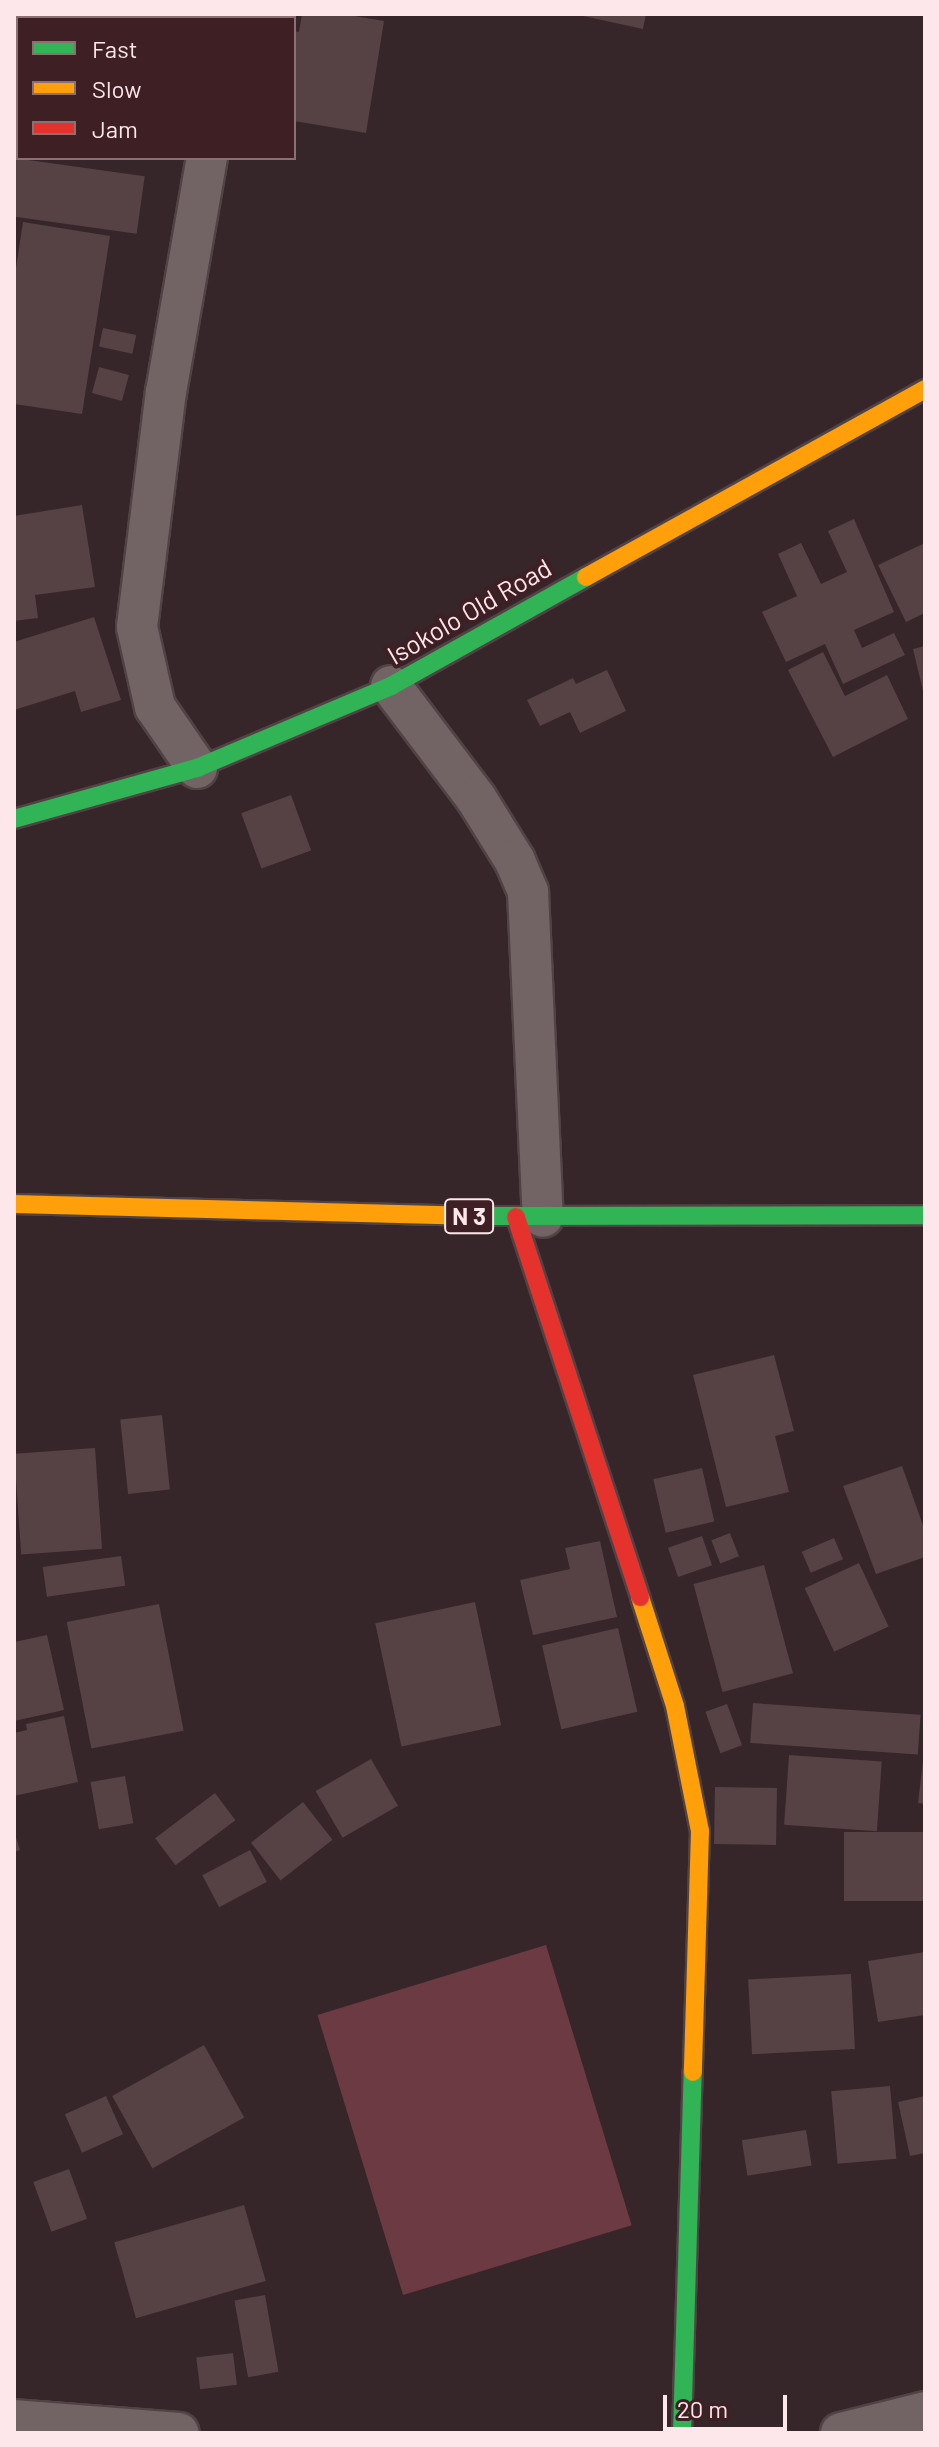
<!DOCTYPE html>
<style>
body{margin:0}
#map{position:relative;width:939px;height:2447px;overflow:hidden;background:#362629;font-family:Barlow,sans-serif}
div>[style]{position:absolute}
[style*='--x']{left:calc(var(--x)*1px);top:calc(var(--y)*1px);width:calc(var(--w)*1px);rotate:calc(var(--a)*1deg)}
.green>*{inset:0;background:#6c3a43;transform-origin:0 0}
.building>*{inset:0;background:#564145;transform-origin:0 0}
.roads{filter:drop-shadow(2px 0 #514345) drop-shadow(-2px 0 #514345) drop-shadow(0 2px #514345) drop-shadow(0 -2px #514345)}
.street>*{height:40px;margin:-20px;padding:0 20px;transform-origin:20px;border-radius:20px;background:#726365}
.fast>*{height:18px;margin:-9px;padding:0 9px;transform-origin:9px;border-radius:9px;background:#30b455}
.slow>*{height:18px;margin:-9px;padding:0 9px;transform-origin:9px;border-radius:9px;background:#ff9f0a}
.jam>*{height:18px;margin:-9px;padding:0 9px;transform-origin:9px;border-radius:9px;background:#e5322d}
span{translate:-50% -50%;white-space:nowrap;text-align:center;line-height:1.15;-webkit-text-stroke:8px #3d1f24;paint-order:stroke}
.shield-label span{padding:2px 6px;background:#3d1f24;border:2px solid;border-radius:6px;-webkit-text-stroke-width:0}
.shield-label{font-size:24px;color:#fde7ea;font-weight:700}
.street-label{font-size:26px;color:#fde7ea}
.frame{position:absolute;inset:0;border:16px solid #fde7ea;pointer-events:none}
.legend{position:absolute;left:16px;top:16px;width:280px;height:144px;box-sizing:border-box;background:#3d1f24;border:2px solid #8a6f73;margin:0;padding:10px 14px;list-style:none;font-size:24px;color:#fde7ea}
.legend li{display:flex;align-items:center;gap:16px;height:40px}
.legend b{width:40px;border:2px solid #8a6f73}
.scale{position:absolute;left:663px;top:2395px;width:124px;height:36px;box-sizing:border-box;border:4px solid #fde7ea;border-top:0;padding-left:10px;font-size:24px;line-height:28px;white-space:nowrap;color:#fde7ea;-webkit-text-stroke:6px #3d1f24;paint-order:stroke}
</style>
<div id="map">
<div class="green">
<div style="left:546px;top:1945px;width:293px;height:239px;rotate:73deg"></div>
</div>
<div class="building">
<div style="clip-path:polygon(14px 14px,38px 14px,38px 18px,20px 18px)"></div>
<div style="clip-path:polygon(302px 14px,343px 14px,384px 21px,366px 133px,294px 121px,294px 31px,299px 32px)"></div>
<div style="clip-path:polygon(574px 14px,646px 14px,643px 29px)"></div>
<div style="left:14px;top:158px;width:132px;height:58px;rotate:8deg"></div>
<div style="clip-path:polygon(23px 222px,110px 236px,82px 414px,14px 404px,14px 281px)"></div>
<div style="left:103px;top:328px;width:34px;height:19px;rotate:12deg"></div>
<div style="left:99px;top:367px;width:31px;height:27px;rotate:15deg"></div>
<div style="clip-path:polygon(82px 505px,95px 587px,35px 595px,38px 618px,14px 621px,14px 516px)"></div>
<div style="clip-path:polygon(854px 519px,894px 612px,854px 630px,862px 648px,894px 633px,905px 655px,843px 684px,825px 644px,786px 662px,762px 612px,797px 596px,778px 554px,801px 543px,821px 584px,847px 572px,828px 531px)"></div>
<div style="clip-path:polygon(925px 543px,925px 613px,906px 622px,878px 565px)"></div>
<div style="clip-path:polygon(94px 617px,121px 700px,81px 712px,75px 691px,14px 710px,14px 642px)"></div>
<div style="clip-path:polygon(925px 646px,925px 695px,924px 695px,913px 649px)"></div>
<div style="clip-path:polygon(823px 652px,845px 696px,887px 675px,908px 719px,833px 757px,788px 670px)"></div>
<div style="clip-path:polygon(607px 670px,626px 711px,580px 733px,570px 712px,540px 726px,527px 700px,573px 678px,576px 684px)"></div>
<div style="left:291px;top:795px;width:59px;height:53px;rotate:70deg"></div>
<div style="clip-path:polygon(774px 1355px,794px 1431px,775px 1436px,789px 1492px,726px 1507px,693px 1375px)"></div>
<div style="left:162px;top:1415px;width:75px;height:42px;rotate:84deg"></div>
<div style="left:95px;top:1448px;width:101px;height:81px;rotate:86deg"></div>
<div style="clip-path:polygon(902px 1466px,925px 1531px,925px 1557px,876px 1574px,843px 1486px)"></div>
<div style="left:702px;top:1468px;width:55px;height:50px;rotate:77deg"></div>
<div style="left:730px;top:1533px;width:25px;height:20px;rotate:69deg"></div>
<div style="left:702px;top:1536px;width:31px;height:36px;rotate:71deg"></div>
<div style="left:834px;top:1538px;width:23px;height:35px;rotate:67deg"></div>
<div style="clip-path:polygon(600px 1541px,617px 1617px,533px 1635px,520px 1580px,570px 1569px,565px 1548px)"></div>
<div style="left:121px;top:1556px;width:30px;height:79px;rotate:82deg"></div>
<div style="left:859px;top:1563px;width:70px;height:60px;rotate:65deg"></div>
<div style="left:764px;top:1565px;width:112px;height:73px;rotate:75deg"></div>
<div style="left:475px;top:1602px;width:126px;height:102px;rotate:78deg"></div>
<div style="left:159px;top:1604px;width:129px;height:94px;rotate:79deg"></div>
<div style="left:618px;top:1628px;width:86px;height:78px;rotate:77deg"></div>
<div style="clip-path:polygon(47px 1635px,64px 1710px,14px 1721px,14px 1642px)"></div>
<div style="left:753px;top:1703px;width:168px;height:40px;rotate:4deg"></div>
<div style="left:727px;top:1704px;width:44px;height:23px;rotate:70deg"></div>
<div style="clip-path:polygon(64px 1716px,78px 1782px,14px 1796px,14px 1733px,27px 1730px,26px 1724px)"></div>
<div style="left:789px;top:1755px;width:93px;height:70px;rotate:4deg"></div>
<div style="left:371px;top:1759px;width:54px;height:64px;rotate:60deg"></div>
<div style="clip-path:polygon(923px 1761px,925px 1761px,925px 1804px,918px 1803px)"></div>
<div style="left:125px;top:1776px;width:48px;height:35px;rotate:80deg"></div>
<div style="left:715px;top:1787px;width:62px;height:57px;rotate:1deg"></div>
<div style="left:215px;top:1793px;width:34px;height:75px;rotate:53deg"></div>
<div style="left:303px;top:1802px;width:48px;height:66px;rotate:52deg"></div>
<div style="clip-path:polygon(14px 1831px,20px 1850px,14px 1852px)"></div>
<div style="left:844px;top:1832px;width:81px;height:69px"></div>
<div style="left:250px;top:1850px;width:36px;height:54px;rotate:62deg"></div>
<div style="clip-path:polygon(925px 1952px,925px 2015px,878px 2022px,868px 1961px)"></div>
<div style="left:851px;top:1974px;width:75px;height:103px;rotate:87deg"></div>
<div style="left:204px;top:2045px;width:83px;height:105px;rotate:61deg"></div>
<div style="left:890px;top:2086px;width:73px;height:59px;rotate:85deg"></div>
<div style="left:106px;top:2096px;width:42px;height:45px;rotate:66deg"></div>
<div style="clip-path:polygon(925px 2096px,925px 2153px,910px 2156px,898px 2102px)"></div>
<div style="left:806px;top:2130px;width:36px;height:65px;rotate:81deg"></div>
<div style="left:69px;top:2169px;width:53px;height:38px;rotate:70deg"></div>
<div style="left:244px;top:2205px;width:79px;height:135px;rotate:74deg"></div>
<div style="left:265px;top:2295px;width:78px;height:31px;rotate:80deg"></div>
<div style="left:233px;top:2353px;width:32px;height:37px;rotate:83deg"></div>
</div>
<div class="roads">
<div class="street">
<div style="--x:224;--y:18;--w:4;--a:-76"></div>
<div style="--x:391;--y:686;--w:141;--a:52.8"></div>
<div style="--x:476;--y:798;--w:74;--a:58.2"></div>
<div style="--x:515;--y:861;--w:34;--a:67"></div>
<div style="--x:528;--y:892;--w:325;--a:87.4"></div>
<div style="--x:197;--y:768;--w:74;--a:-124.5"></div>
<div style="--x:155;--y:707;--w:82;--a:-102.7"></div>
<div style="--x:137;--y:627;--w:237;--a:-83"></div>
<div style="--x:166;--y:392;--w:238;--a:-80.1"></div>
<div style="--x:14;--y:2420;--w:165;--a:4.5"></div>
<div style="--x:841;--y:2433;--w:87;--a:-14"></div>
</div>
<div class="fast">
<div style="--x:14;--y:819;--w:190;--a:-15.6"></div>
<div style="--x:197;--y:768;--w:211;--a:-22.9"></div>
<div style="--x:391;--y:686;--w:223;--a:-29.2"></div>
<div style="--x:466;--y:1216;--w:459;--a:-0.1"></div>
<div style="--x:682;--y:2433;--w:361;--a:-88.3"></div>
</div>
<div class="slow">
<div style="--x:586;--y:577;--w:388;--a:-29"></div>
<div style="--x:14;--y:1204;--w:452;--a:1.5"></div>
<div style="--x:640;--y:1597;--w:114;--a:72.2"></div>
<div style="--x:675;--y:1706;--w:127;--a:78.7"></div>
<div style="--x:700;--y:1831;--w:241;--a:91.7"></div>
</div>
<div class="jam">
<div style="--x:516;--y:1217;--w:400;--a:71.9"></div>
</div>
</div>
<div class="shield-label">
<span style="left:469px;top:1216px">N 3</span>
</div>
<div class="street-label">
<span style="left:469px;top:611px;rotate:-30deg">Isokolo Old Road</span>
</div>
<div class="frame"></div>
<ul class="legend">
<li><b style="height:10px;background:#30b455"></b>Fast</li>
<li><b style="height:10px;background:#ff9f0a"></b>Slow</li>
<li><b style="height:10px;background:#e5322d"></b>Jam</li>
</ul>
<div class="scale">20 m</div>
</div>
